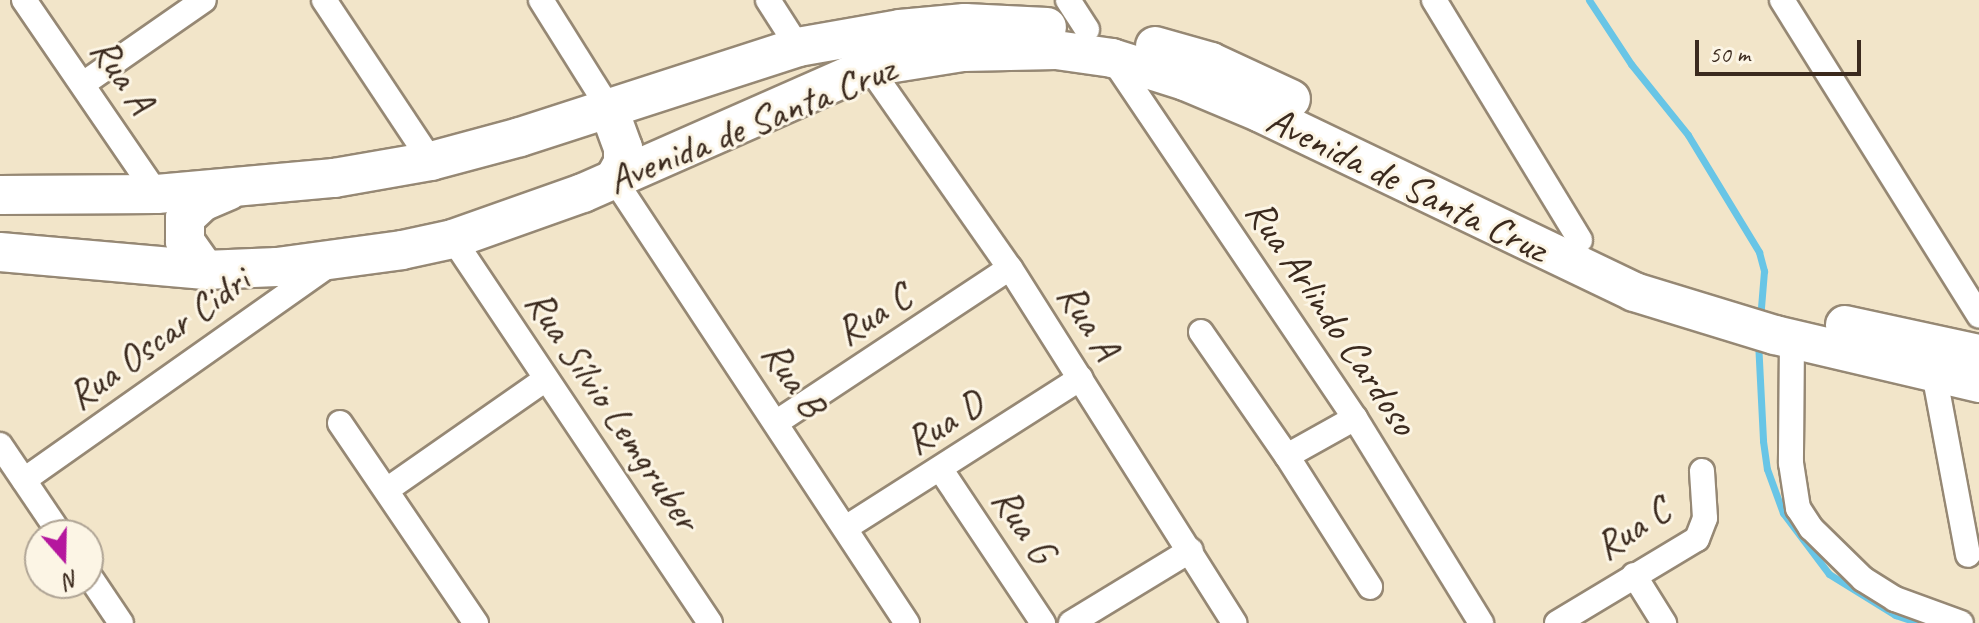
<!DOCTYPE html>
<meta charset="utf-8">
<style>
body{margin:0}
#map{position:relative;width:1979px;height:623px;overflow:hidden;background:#f2e5c9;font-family:Caveat,sans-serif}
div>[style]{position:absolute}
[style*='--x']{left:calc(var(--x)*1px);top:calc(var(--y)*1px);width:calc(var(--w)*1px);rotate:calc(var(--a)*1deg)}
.stream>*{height:7px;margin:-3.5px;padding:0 3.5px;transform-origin:3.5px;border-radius:3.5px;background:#68c5e6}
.roads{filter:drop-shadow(2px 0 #968874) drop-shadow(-2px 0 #968874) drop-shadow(0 2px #968874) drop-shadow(0 -2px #968874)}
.minor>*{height:24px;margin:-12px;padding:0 12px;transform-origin:12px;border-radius:12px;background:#fff}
.primary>*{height:38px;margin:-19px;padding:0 19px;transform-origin:19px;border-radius:19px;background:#fff}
span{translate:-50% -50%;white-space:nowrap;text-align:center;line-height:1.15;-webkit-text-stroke:6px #fcf5e5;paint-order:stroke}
.street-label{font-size:40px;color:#3b2a1e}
.north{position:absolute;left:24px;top:519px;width:80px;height:80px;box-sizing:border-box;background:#fcf5e5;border:2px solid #afa495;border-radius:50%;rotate:160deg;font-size:22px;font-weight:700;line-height:32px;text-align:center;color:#3b2a1e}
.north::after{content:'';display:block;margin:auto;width:28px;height:36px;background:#b5179e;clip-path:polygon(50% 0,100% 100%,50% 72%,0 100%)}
.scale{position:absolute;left:1695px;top:40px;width:166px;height:36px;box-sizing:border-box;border:4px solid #3b2a1e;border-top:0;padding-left:10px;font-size:24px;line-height:28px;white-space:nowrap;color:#3b2a1e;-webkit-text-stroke:6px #fcf5e5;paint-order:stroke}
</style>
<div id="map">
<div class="stream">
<div style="--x:1589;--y:0;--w:77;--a:56.7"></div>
<div style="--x:1631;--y:64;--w:91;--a:51.2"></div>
<div style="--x:1688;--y:135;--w:137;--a:58.7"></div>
<div style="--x:1759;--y:252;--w:20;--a:75"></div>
<div style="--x:1764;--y:271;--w:49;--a:94.7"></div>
<div style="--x:1758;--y:341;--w:100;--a:87.1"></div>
<div style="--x:1763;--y:441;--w:28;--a:82"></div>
<div style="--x:1767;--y:469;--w:47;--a:70"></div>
<div style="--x:1783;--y:513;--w:76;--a:53"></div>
<div style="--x:1829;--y:574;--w:78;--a:31.8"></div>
<div style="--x:1895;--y:615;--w:25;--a:18"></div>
</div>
<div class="roads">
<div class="minor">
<div style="--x:24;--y:0;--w:235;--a:55.6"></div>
<div style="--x:324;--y:0;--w:193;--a:56.4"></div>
<div style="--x:541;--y:0;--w:126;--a:57.9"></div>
<div style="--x:768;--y:0;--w:56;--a:57.4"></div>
<div style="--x:1068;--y:0;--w:35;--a:57"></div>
<div style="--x:1434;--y:0;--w:281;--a:58.7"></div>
<div style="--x:1782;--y:0;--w:372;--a:58"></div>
<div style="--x:1112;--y:58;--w:434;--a:56"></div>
<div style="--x:1355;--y:418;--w:241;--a:58.4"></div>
<div style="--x:869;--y:67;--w:246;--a:55"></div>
<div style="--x:1010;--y:268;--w:420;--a:57.7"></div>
<div style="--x:83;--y:84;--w:147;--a:-34.8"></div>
<div style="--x:614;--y:179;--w:532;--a:56.58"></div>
<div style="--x:453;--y:239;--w:462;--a:56.2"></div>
<div style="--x:1201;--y:332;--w:151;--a:55.3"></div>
<div style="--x:1287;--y:456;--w:155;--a:57.6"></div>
<div style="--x:1792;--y:339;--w:124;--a:90.5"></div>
<div style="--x:1791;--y:463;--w:46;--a:81.2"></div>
<div style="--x:1798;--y:508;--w:24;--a:57"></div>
<div style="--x:1811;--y:528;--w:73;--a:44.4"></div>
<div style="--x:1863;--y:579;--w:38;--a:32"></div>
<div style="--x:1895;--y:599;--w:70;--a:20"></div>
<div style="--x:1934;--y:373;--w:185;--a:79.4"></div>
<div style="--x:777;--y:422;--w:279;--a:-33.5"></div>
<div style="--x:340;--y:423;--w:242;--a:55.8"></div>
<div style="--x:0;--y:445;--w:109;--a:55.9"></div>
<div style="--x:1287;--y:456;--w:78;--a:-29.2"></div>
<div style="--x:941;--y:470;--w:184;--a:56.3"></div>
<div style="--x:24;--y:480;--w:370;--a:-35.2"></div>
<div style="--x:388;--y:489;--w:190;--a:-34.9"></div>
<div style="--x:847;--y:527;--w:277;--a:-32.5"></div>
<div style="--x:88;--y:574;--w:59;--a:56"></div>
<div style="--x:1634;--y:575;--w:57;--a:58"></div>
<div style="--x:1071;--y:623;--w:140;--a:-31.3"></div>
<div style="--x:1557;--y:623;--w:163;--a:-31"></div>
<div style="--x:1697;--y:539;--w:22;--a:-69"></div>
<div style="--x:1705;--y:518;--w:47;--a:-93.7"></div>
</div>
<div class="primary">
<div style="--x:1155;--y:46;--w:58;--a:15.9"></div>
<div style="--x:1211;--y:62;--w:88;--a:24.8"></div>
<div style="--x:608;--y:107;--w:44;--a:69.9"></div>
<div style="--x:623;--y:148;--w:15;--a:90"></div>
<div style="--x:623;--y:163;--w:18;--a:119"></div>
<div style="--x:0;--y:195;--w:157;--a:-0.4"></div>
<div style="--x:157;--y:194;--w:178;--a:-5.2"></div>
<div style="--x:334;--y:178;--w:98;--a:-9.9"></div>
<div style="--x:431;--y:161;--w:92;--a:-15.1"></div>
<div style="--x:520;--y:137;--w:292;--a:-17.9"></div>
<div style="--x:798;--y:47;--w:104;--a:-10"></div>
<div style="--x:900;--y:29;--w:65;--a:-5.3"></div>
<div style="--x:965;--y:23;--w:82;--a:2.8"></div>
<div style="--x:0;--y:252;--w:206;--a:5"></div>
<div style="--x:205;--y:270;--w:72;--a:-2.4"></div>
<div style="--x:277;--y:267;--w:126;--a:-7.7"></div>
<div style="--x:402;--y:250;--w:52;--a:-12.2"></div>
<div style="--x:453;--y:239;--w:138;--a:-19.5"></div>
<div style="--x:583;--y:193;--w:313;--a:-23.8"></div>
<div style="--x:869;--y:67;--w:95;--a:-9.1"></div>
<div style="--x:963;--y:52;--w:93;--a:-1.2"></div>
<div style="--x:1056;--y:50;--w:57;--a:8.1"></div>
<div style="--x:1112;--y:58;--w:77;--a:17.5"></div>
<div style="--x:1185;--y:81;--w:82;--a:22.8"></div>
<div style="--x:1261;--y:113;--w:414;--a:25.6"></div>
<div style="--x:1634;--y:292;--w:147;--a:17"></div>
<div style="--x:1775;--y:335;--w:210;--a:13.2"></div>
<div style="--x:205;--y:270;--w:35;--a:-125"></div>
<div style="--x:185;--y:241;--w:23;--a:-90"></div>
<div style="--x:185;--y:218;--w:23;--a:-43"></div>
<div style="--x:202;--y:202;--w:28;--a:-23"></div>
<div style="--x:1845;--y:325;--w:137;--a:12.2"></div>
</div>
</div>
<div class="street-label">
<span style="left:123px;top:75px;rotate:55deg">Rua A</span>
<span style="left:751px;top:124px;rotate:-22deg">Avenida de Santa Cruz</span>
<span style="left:1407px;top:184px;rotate:26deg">Avenida de Santa Cruz</span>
<span style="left:873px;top:314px;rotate:-33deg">Rua C</span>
<span style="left:1332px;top:317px;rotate:56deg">Rua Arlindo Cardoso</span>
<span style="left:1089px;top:321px;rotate:57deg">Rua A</span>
<span style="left:158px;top:338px;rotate:-36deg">Rua Oscar Cidri</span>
<span style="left:794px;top:379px;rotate:56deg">Rua B</span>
<span style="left:613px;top:410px;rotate:56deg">Rua Sílvio Lemgruber</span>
<span style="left:944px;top:422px;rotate:-33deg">Rua D</span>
<span style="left:1024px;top:525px;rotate:56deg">Rua G</span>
<span style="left:1632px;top:528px;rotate:-34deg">Rua C</span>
</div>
<div class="north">N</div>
<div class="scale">50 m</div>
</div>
